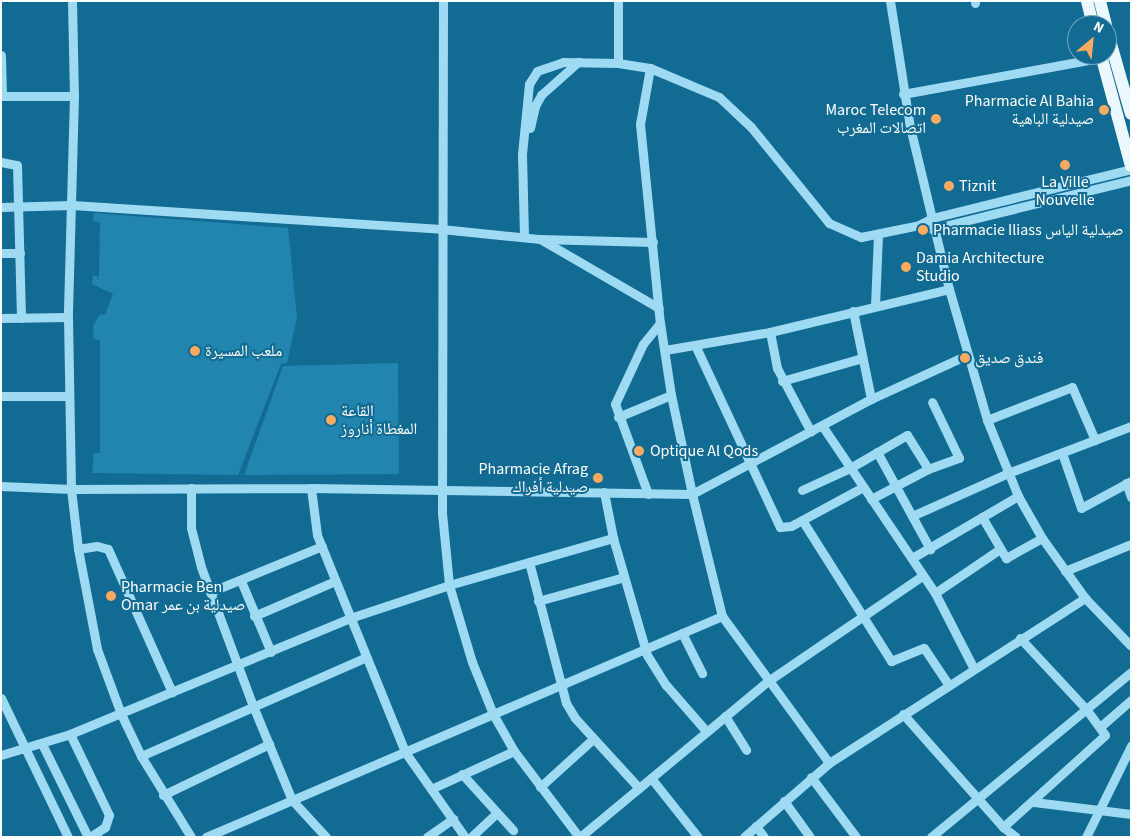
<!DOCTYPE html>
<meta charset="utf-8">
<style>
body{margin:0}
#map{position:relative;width:1132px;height:838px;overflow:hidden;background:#126b93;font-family:"Source Sans 3","Noto Naskh Arabic",sans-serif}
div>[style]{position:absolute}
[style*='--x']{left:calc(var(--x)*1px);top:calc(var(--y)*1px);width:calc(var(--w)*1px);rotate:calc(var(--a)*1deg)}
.green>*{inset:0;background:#2185b0}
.minor>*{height:9px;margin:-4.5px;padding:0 4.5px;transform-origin:4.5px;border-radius:4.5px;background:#9fdaf3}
.major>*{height:12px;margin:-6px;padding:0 6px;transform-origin:6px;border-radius:6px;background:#ebf8ff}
.dots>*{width:14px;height:14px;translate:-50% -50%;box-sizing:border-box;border:2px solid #126b93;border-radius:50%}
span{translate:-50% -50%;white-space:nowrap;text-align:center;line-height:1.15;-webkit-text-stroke:4px #126b93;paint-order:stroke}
.poi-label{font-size:16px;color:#fff}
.right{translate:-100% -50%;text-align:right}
.left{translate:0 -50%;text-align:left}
.frame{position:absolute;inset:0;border:2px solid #fff;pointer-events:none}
.north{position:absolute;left:1067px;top:15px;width:50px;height:50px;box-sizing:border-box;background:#126b93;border:1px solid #71a6be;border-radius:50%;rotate:28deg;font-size:14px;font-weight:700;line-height:20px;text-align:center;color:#fff}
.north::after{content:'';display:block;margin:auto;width:18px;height:22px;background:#ffaa61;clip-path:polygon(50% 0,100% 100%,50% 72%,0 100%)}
</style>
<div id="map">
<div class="green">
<div style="clip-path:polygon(94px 213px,288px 228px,297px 317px,287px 363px,281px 364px,238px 475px,92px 473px,94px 453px,100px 453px,100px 340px,94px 339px,93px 326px,100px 314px,105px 315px,113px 294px,92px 284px,93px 275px,99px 277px,100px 223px,93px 220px)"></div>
<div style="clip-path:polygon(398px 363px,399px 474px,244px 475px,283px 366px)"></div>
</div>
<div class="minor">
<div style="--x:72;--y:1;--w:95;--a:88.8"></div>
<div style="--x:74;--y:96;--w:221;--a:91.6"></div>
<div style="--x:68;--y:317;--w:172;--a:89"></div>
<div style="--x:71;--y:489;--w:60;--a:83.3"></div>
<div style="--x:78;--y:549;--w:102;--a:79.2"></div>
<div style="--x:97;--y:649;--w:69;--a:69.7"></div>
<div style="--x:121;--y:714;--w:47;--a:64.5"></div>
<div style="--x:141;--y:756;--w:95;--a:58.3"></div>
<div style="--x:443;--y:1;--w:512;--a:90.11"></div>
<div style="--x:442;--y:513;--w:72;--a:84.4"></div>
<div style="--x:449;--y:585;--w:80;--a:73.4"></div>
<div style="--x:472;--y:662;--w:56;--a:68"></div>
<div style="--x:493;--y:714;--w:43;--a:60.4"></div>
<div style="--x:514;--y:751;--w:108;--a:52.9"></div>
<div style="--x:618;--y:1;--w:62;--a:90"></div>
<div style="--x:890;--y:1;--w:128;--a:81"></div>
<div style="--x:910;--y:127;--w:167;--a:76.5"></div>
<div style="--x:949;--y:289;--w:136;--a:73.8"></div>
<div style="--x:987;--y:420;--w:82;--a:67.8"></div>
<div style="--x:1018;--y:496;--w:48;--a:60.3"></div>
<div style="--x:1042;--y:538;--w:74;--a:54.4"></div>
<div style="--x:1085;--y:598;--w:66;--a:46.2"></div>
<div style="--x:975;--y:3;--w:2;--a:-90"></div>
<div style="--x:1;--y:55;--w:41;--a:88.6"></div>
<div style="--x:650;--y:68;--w:57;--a:100.1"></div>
<div style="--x:640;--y:124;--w:200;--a:84.3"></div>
<div style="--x:660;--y:323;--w:73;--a:81.3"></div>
<div style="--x:671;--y:395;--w:101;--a:78"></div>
<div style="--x:692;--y:494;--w:126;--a:76.2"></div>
<div style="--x:722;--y:616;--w:182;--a:53.9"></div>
<div style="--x:903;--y:94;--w:205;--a:-10.4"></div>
<div style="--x:1;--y:96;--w:73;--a:0"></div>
<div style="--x:530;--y:128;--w:23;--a:-77"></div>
<div style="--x:535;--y:106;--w:13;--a:-61"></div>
<div style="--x:541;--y:95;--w:50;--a:-41.7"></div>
<div style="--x:1;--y:162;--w:16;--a:11"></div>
<div style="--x:17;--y:165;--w:153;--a:88.5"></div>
<div style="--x:1;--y:207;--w:71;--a:-1.6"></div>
<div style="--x:72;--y:205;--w:370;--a:3.7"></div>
<div style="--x:441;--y:229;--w:100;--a:5.8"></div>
<div style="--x:540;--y:239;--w:113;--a:1.5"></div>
<div style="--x:932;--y:229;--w:205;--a:-13.8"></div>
<div style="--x:524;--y:236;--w:82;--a:-91.4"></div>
<div style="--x:522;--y:154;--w:70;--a:-84.3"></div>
<div style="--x:529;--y:84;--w:15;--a:-58"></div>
<div style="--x:537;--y:71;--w:28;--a:-19"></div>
<div style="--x:563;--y:62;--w:55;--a:1"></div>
<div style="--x:618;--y:63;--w:32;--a:9"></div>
<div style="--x:650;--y:68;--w:75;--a:22.8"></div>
<div style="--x:719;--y:97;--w:44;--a:43.2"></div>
<div style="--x:751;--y:127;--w:124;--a:50.9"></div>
<div style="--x:829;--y:223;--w:35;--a:24"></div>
<div style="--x:861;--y:237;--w:59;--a:-11.7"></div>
<div style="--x:919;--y:225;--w:15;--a:-28"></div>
<div style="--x:932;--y:218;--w:205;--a:-13.8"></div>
<div style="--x:542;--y:240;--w:135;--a:30.2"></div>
<div style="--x:1;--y:253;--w:19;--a:0"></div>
<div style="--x:875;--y:306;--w:71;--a:-87.6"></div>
<div style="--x:853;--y:311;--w:90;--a:78.4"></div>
<div style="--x:1;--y:318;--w:67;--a:-0.9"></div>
<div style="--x:770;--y:332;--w:37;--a:79"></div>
<div style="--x:777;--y:368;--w:72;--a:62"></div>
<div style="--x:695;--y:345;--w:201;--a:65"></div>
<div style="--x:780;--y:527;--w:11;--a:-5"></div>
<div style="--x:791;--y:526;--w:82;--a:-28.4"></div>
<div style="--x:665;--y:350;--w:107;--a:-9.7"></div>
<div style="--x:770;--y:332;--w:184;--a:-13.5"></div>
<div style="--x:782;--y:381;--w:83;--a:-16"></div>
<div style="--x:1;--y:396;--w:68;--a:0"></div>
<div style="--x:618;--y:417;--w:57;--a:-22.5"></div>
<div style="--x:987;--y:420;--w:91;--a:-21.2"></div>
<div style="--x:1072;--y:387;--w:58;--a:66.5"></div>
<div style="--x:823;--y:427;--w:200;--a:56"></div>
<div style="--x:935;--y:593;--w:85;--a:62.8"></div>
<div style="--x:877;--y:452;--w:111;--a:61.3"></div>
<div style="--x:1062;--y:453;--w:58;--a:70.9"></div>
<div style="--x:1081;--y:508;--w:57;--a:-28.4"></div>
<div style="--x:1126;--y:483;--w:15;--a:70"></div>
<div style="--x:1;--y:486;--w:70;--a:2.5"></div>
<div style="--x:71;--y:489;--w:240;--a:-0.2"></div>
<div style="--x:311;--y:488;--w:381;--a:0.9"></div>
<div style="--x:692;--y:494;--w:203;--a:-28"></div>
<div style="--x:871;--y:399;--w:106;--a:-24.6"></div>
<div style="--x:191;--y:488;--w:40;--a:90"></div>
<div style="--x:191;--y:528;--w:40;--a:75.6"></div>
<div style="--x:201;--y:567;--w:148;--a:69.5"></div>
<div style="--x:253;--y:706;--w:102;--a:67.5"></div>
<div style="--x:292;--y:800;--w:50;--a:47.4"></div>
<div style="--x:311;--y:488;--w:47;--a:82.7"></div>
<div style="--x:317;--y:535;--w:234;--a:67.9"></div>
<div style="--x:405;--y:752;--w:104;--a:54.8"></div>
<div style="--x:802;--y:490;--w:53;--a:-24.6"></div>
<div style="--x:850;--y:468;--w:66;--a:-30.1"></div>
<div style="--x:907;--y:435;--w:40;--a:58"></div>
<div style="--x:604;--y:492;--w:47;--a:78.9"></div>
<div style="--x:613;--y:538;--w:122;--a:73.8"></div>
<div style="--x:647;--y:655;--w:36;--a:58"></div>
<div style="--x:666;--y:685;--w:62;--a:48.9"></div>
<div style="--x:648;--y:494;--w:96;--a:-110.1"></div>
<div style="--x:615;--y:404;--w:66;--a:-65"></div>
<div style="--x:643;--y:344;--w:27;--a:-51"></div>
<div style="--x:871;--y:499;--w:64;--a:-27.8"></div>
<div style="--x:928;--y:469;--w:33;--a:-20"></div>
<div style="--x:959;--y:458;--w:62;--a:-115.7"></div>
<div style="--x:912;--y:516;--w:105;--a:-24.1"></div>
<div style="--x:1008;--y:473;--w:132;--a:-20.9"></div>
<div style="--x:982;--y:517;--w:48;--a:59.7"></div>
<div style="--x:1006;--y:558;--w:41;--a:-29.1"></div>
<div style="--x:802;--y:520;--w:167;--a:57.7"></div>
<div style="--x:891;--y:661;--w:35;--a:-22"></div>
<div style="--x:924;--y:648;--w:43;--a:56.3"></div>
<div style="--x:78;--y:549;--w:19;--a:-9"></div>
<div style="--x:97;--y:546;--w:11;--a:15"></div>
<div style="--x:108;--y:549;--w:157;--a:65.9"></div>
<div style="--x:912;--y:558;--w:123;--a:-30.3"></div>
<div style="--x:529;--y:562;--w:146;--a:75.3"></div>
<div style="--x:566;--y:703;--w:17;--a:59"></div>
<div style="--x:575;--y:718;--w:95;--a:47.6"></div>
<div style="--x:1065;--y:571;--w:71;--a:-22.2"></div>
<div style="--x:241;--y:581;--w:77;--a:67.1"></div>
<div style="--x:210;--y:592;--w:121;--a:-22.3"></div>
<div style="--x:935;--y:593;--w:78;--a:-34.1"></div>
<div style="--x:538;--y:601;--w:89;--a:-15.6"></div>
<div style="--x:254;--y:616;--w:88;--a:-23.4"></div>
<div style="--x:682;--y:633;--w:45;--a:63.4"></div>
<div style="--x:1;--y:698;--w:154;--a:64.3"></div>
<div style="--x:903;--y:714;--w:151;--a:48.5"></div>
<div style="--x:1003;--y:827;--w:16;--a:38"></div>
<div style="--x:725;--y:716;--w:40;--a:58"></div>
<div style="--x:1100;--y:727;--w:41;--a:-41.1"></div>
<div style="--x:70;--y:734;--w:90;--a:64.3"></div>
<div style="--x:109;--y:815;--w:13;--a:108"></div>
<div style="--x:105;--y:827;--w:18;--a:146"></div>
<div style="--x:42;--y:744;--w:104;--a:63.7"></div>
<div style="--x:1;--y:755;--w:72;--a:-16.9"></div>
<div style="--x:70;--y:734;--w:303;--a:-22.5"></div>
<div style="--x:350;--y:618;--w:104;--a:-18.4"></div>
<div style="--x:449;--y:585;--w:171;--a:-16"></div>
<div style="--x:141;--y:756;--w:246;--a:-23.7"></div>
<div style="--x:462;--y:774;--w:76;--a:47.7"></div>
<div style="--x:811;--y:777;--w:75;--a:53.1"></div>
<div style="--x:651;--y:778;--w:75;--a:51.5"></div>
<div style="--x:540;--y:787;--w:72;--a:-42.2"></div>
<div style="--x:431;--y:789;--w:91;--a:-24.6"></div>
<div style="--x:163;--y:795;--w:118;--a:-25.7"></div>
<div style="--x:784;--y:801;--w:44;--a:54.2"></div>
<div style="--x:1034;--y:802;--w:98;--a:7.1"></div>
<div style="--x:756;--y:826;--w:14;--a:54"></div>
<div style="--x:1003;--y:827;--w:137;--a:-42"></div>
<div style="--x:1105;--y:735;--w:32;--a:-126"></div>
<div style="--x:1086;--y:709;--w:97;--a:-132.9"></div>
<div style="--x:206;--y:837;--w:561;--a:-23.19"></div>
<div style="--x:427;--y:837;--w:32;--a:-35"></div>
<div style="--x:471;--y:837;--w:34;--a:-43"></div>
<div style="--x:580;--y:837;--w:244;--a:-39.7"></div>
<div style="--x:768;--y:681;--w:186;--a:-34.3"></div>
<div style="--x:744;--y:837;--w:113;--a:-41"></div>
<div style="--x:829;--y:763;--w:305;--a:-32.8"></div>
<div style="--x:931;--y:837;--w:259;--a:-39.5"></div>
<div style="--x:1086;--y:837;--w:102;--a:-63.7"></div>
</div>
<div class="major">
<div style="--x:1087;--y:1;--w:25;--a:76"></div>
<div style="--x:1100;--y:1;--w:25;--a:76"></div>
<div style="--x:1107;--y:30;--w:87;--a:74.1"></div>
<div style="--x:1101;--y:55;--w:115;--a:74.9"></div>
</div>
<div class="dots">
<div style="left:1104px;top:110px;background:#ffaa61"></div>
<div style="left:936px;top:119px;background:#ffaa61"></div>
<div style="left:1065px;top:165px;background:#ffaa61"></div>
<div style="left:949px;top:186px;background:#ffaa61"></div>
<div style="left:923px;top:230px;background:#ffaa61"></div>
<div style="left:906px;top:267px;background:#ffaa61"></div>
<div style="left:195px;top:351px;background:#ffaa61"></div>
<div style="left:965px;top:358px;background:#ffaa61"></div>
<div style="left:331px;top:420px;background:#ffaa61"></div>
<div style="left:639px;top:451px;background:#ffaa61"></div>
<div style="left:598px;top:478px;background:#ffaa61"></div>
<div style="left:111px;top:596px;background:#ffaa61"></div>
</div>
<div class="poi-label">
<span class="right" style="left:1094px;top:110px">Pharmacie Al Bahia<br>صيدلية الباهية</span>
<span class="right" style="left:926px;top:119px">Maroc Telecom<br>اتصالات المغرب</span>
<span style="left:1065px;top:191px">La Ville<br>Nouvelle</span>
<span class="left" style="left:959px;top:186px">Tiznit</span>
<span class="left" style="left:933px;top:230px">Pharmacie Iliass صيدلية الياس</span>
<span class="left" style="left:916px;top:267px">Damia Architecture<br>Studio</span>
<span class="left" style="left:205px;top:351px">ملعب المسيرة</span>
<span class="left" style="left:975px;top:358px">فندق صديق</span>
<span class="left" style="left:341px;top:420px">القاعة<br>المغطاة أناروز</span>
<span class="left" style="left:650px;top:451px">Optique Al Qods</span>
<span class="right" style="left:588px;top:478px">Pharmacie Afrag<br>صيدلية أفراك</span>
<span class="left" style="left:121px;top:596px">Pharmacie Ben<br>Omar صيدلية بن عمر</span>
</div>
<div class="frame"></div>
<div class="north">N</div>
</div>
